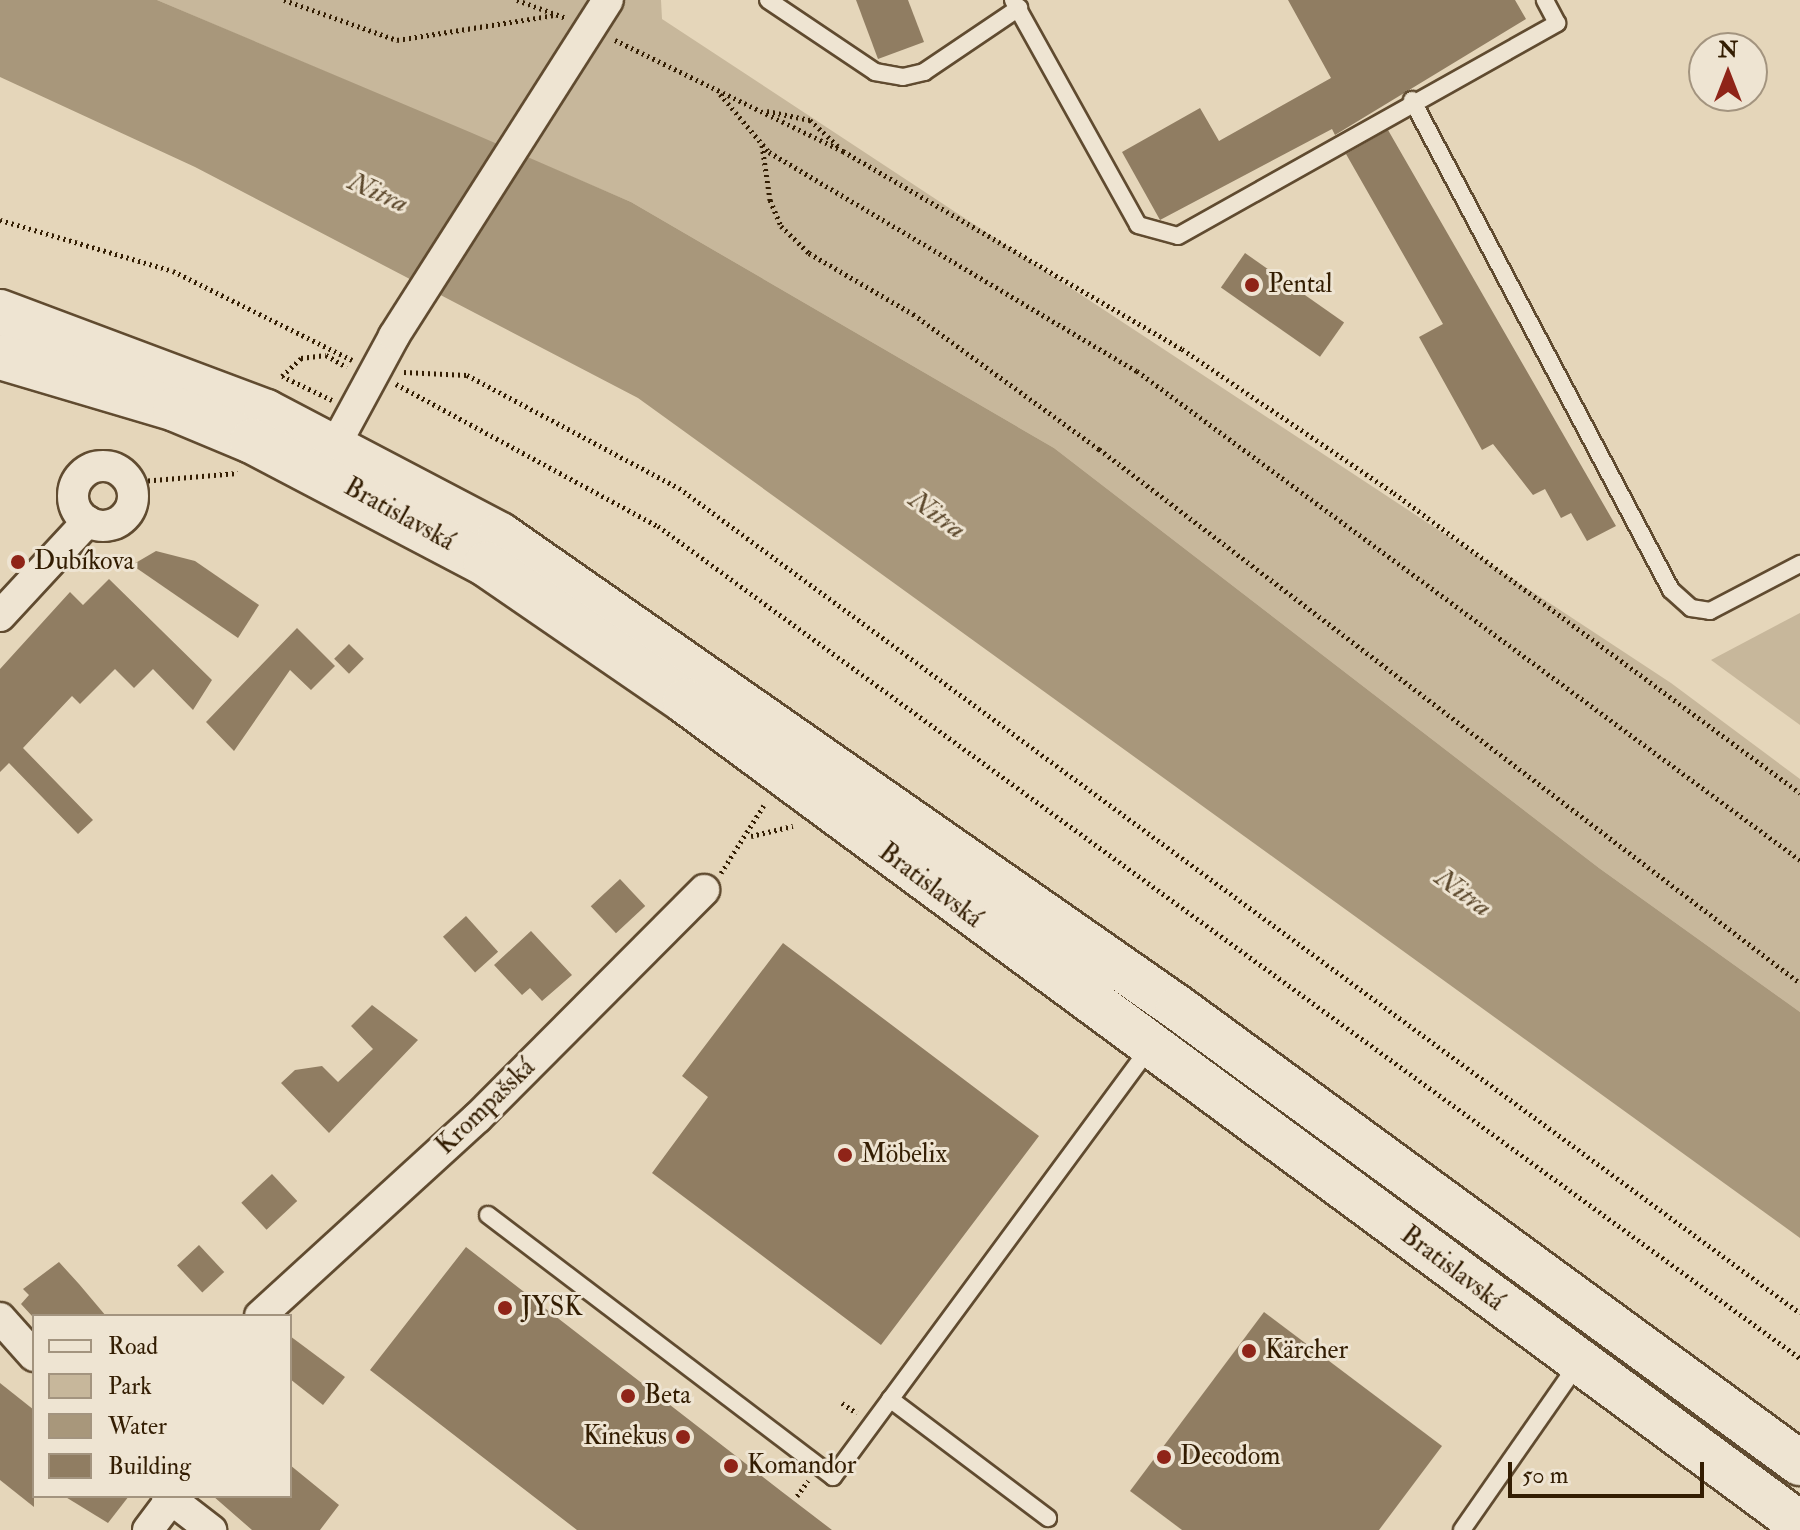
<!DOCTYPE html>
<meta charset="utf-8">
<style>
body{margin:0}
#map{position:relative;width:1800px;height:1530px;overflow:hidden;background:#e5d6ba;font-family:"IM FELL Double Pica",serif}
div>[style]{position:absolute}
[style*='--x']{left:calc(var(--x)*1px);top:calc(var(--y)*1px);width:calc(var(--w)*1px);rotate:calc(var(--a)*1deg)}
.green>*{inset:0;background:#c7b79b}
.water>*{inset:0;background:#a8977b}
.building>*{inset:0;background:#907d62;transform-origin:0 0}
.path>*{height:5px;margin-top:-2.5px;transform-origin:0;background:repeating-linear-gradient(90deg,#331d02 0 2px,transparent 0 6px)}
.roads{filter:drop-shadow(2px 0 #604b30) drop-shadow(-2px 0 #604b30) drop-shadow(0 2px #604b30) drop-shadow(0 -2px #604b30)}
.lane>*{height:16px;margin:-8px;padding:0 8px;transform-origin:8px;border-radius:8px;background:#eee4d2}
.street>*{height:30px;margin:-15px;padding:0 15px;transform-origin:15px;border-radius:15px;background:#eee4d2}
.street>.ring{margin:-15px;padding:0;box-sizing:content-box;background:none;border:30px solid #eee4d2;border-radius:50%}
.secondary>*{height:44px;margin:-22px;padding:0 22px;transform-origin:22px;border-radius:22px;background:#eee4d2}
.dots>*{width:22px;height:22px;translate:-50% -50%;box-sizing:border-box;border:4px solid #eee4d2;border-radius:50%}
span{translate:-50% -50%;white-space:nowrap;text-align:center;line-height:1.15;-webkit-text-stroke:6px #eee4d2;paint-order:stroke}
.poi-label{font-size:26px;color:#331d02}
.left{translate:0 -50%;text-align:left}
.right{translate:-100% -50%;text-align:right}
.street-label{font-size:26px;color:#331d02}
.water-label{font-size:28px;color:#5c482c;font-style:italic}
.legend{position:absolute;left:32px;top:1314px;width:260px;height:184px;box-sizing:border-box;background:#eee4d2;border:2px solid #a3947f;margin:0;padding:10px 14px;list-style:none;font-size:24px;color:#331d02}
.legend li{display:flex;align-items:center;gap:16px;height:40px}
.legend b{width:40px;border:2px solid #a3947f}
.north{position:absolute;left:1688px;top:32px;width:80px;height:80px;box-sizing:border-box;background:#eee4d2;border:2px solid #a3947f;border-radius:50%;rotate:0deg;font-size:22px;font-weight:700;line-height:32px;text-align:center;color:#331d02}
.north::after{content:'';display:block;margin:auto;width:28px;height:36px;background:#8f2418;clip-path:polygon(50% 0,100% 100%,50% 72%,0 100%)}
.scale{position:absolute;left:1508px;top:1462px;width:196px;height:36px;box-sizing:border-box;border:4px solid #331d02;border-top:0;padding-left:10px;font-size:24px;line-height:28px;white-space:nowrap;color:#331d02;-webkit-text-stroke:6px #eee4d2;paint-order:stroke}
</style>
<div id="map">
<div class="green">
<div style="clip-path:polygon(157px 0,661px 0,662px 19px,1671px 683px,1800px 779px,1800px 1012px,1599px 868px,1054px 448px,631px 202px)"></div>
<div style="clip-path:polygon(1800px 613px,1800px 725px,1711px 660px)"></div>
</div>
<div class="water">
<div style="clip-path:polygon(0 0,157px 0,472px 133px,631px 202px,1054px 448px,1599px 868px,1800px 1012px,1800px 1238px,638px 398px,195px 167px,0 77px)"></div>
</div>
<div class="building">
<div style="clip-path:polygon(856px 0,908px 0,924px 42px,878px 59px)"></div>
<div style="clip-path:polygon(1288px 0,1515px 0,1526px 19px,1335px 135px,1332px 129px,1160px 220px,1122px 152px,1200px 108px,1219px 141px,1331px 78px)"></div>
<div style="clip-path:polygon(1388px 130px,1616px 526px,1587px 541px,1571px 513px,1561px 518px,1545px 489px,1533px 495px,1493px 444px,1482px 450px,1419px 337px,1443px 324px,1346px 154px)"></div>
<div style="left:1245px;top:253px;width:121px;height:42px;rotate:35deg"></div>
<div style="clip-path:polygon(156px 551px,195px 561px,259px 605px,238px 638px,132px 565px)"></div>
<div style="clip-path:polygon(109px 579px,212px 680px,193px 710px,153px 669px,134px 688px,115px 669px,80px 704px,72px 696px,23px 748px,93px 820px,78px 834px,9px 763px,0 772px,0 669px,70px 592px,83px 605px)"></div>
<div style="clip-path:polygon(297px 628px,335px 666px,311px 690px,290px 670px,234px 751px,206px 722px)"></div>
<div style="left:349px;top:644px;width:21px;height:21px;rotate:45deg"></div>
<div style="left:620px;top:879px;width:37px;height:40px;rotate:47deg"></div>
<div style="left:466px;top:916px;width:48px;height:31px;rotate:48deg"></div>
<div style="clip-path:polygon(531px 931px,572px 975px,542px 1001px,530px 988px,522px 995px,494px 965px)"></div>
<div style="clip-path:polygon(783px 943px,1039px 1136px,881px 1345px,652px 1173px,708px 1097px,682px 1076px)"></div>
<div style="clip-path:polygon(372px 1005px,418px 1040px,329px 1133px,281px 1083px,295px 1070px,322px 1066px,338px 1082px,373px 1049px,351px 1026px)"></div>
<div style="left:272px;top:1174px;width:37px;height:42px;rotate:47deg"></div>
<div style="left:199px;top:1245px;width:37px;height:30px;rotate:47deg"></div>
<div style="clip-path:polygon(466px 1247px,781px 1491px,832px 1530px,577px 1530px,370px 1370px)"></div>
<div style="clip-path:polygon(59px 1262px,79px 1284px,106px 1316px,32px 1316px,21px 1304px,29px 1295px,23px 1289px)"></div>
<div style="clip-path:polygon(1264px 1312px,1442px 1446px,1379px 1530px,1182px 1530px,1130px 1491px)"></div>
<div style="clip-path:polygon(290px 1336px,345px 1377px,323px 1405px,290px 1379px)"></div>
<div style="clip-path:polygon(0 1383px,34px 1410px,34px 1507px,0 1480px)"></div>
<div style="clip-path:polygon(290px 1465px,339px 1505px,320px 1530px,252px 1530px,213px 1496px,290px 1496px)"></div>
<div style="clip-path:polygon(64px 1496px,129px 1496px,108px 1523px)"></div>
</div>
<div class="path">
<div style="--x:284;--y:0;--w:120;--a:19.5"></div>
<div style="--x:397;--y:40;--w:159;--a:-9"></div>
<div style="--x:517;--y:0;--w:52;--a:20.2"></div>
<div style="--x:615;--y:40;--w:254;--a:26"></div>
<div style="--x:843;--y:151;--w:393;--a:30.3"></div>
<div style="--x:1182;--y:349;--w:256;--a:34.2"></div>
<div style="--x:1394;--y:493;--w:505;--a:36.46"></div>
<div style="--x:720;--y:94;--w:76;--a:49.8"></div>
<div style="--x:769;--y:152;--w:428;--a:30.8"></div>
<div style="--x:1137;--y:371;--w:824;--a:36.41"></div>
<div style="--x:767;--y:111;--w:44;--a:11.8"></div>
<div style="--x:810;--y:120;--w:41;--a:43"></div>
<div style="--x:762;--y:145;--w:56;--a:81.7"></div>
<div style="--x:770;--y:200;--w:28;--a:67"></div>
<div style="--x:781;--y:226;--w:39;--a:44"></div>
<div style="--x:809;--y:253;--w:121;--a:30.4"></div>
<div style="--x:913;--y:314;--w:230;--a:36"></div>
<div style="--x:1099;--y:449;--w:881;--a:37.3"></div>
<div style="--x:0;--y:220;--w:180;--a:16.4"></div>
<div style="--x:173;--y:271;--w:200;--a:26.4"></div>
<div style="--x:404;--y:372;--w:63;--a:2.7"></div>
<div style="--x:467;--y:375;--w:240;--a:28.1"></div>
<div style="--x:679;--y:488;--w:1392;--a:36.35"></div>
<div style="--x:396;--y:384;--w:298;--a:28.5"></div>
<div style="--x:658;--y:526;--w:1413;--a:36.08"></div>
<div style="--x:332;--y:400;--w:55;--a:-154.4"></div>
<div style="--x:282;--y:376;--w:26;--a:-43"></div>
<div style="--x:301;--y:358;--w:25;--a:-7"></div>
<div style="--x:326;--y:355;--w:24;--a:30"></div>
<div style="--x:130;--y:482;--w:108;--a:-4.8"></div>
<div style="--x:751;--y:836;--w:43;--a:-13.4"></div>
<div style="--x:721;--y:873;--w:80;--a:-57.7"></div>
<div style="--x:842;--y:1403;--w:18;--a:34"></div>
<div style="--x:797;--y:1496;--w:19;--a:-54"></div>
</div>
<div class="roads">
<div class="lane">
<div style="--x:768;--y:0;--w:129;--a:33.9"></div>
<div style="--x:875;--y:72;--w:28;--a:10"></div>
<div style="--x:903;--y:77;--w:22;--a:-13"></div>
<div style="--x:924;--y:72;--w:115;--a:-34"></div>
<div style="--x:1013;--y:0;--w:257;--a:60.9"></div>
<div style="--x:1138;--y:225;--w:41;--a:15.4"></div>
<div style="--x:1178;--y:236;--w:435;--a:-29.3"></div>
<div style="--x:1557;--y:23;--w:26;--a:-118"></div>
<div style="--x:1412;--y:100;--w:554;--a:62.14"></div>
<div style="--x:1671;--y:590;--w:27;--a:42"></div>
<div style="--x:1691;--y:608;--w:19;--a:9"></div>
<div style="--x:1710;--y:611;--w:102;--a:-27.6"></div>
<div style="--x:488;--y:1215;--w:433;--a:37.2"></div>
<div style="--x:833;--y:1477;--w:534;--a:-53.6"></div>
<div style="--x:890;--y:1399;--w:198;--a:37"></div>
<div style="--x:1462;--y:1530;--w:203;--a:-55.1"></div>
</div>
<div class="street">
<div style="--x:326;--y:462;--w:143;--a:-61.6"></div>
<div style="--x:394;--y:336;--w:398;--a:-57.5"></div>
<div class="ring" style="left:73px;top:466px;width:30px;height:30px"></div>
<div style="--x:0;--y:616;--w:129;--a:-47.2"></div>
<div style="--x:260;--y:1316;--w:294;--a:-42.4"></div>
<div style="--x:477;--y:1118;--w:322;--a:-45.1"></div>
<div style="--x:0;--y:1318;--w:51;--a:48.2"></div>
<div style="--x:167;--y:1496;--w:56;--a:37.7"></div>
<div style="--x:148;--y:1530;--w:38;--a:-53"></div>
</div>
<div class="secondary">
<div style="--x:0;--y:312;--w:284;--a:20.6"></div>
<div style="--x:266;--y:412;--w:264;--a:27.7"></div>
<div style="--x:500;--y:535;--w:827;--a:34.9"></div>
<div style="--x:1178;--y:1008;--w:771;--a:36.19"></div>
<div style="--x:0;--y:357;--w:183;--a:16.5"></div>
<div style="--x:175;--y:409;--w:83;--a:22.6"></div>
<div style="--x:252;--y:441;--w:264;--a:27.7"></div>
<div style="--x:486;--y:564;--w:242;--a:34.5"></div>
<div style="--x:685;--y:701;--w:1386;--a:36.43"></div>
</div>
</div>
<div class="dots">
<div style="left:1252px;top:285px;background:#8f2418"></div>
<div style="left:18px;top:562px;background:#8f2418"></div>
<div style="left:845px;top:1155px;background:#8f2418"></div>
<div style="left:505px;top:1308px;background:#8f2418"></div>
<div style="left:1249px;top:1351px;background:#8f2418"></div>
<div style="left:628px;top:1396px;background:#8f2418"></div>
<div style="left:683px;top:1437px;background:#8f2418"></div>
<div style="left:1164px;top:1457px;background:#8f2418"></div>
<div style="left:731px;top:1466px;background:#8f2418"></div>
</div>
<div class="poi-label">
<span class="left" style="left:1268px;top:285px">Pental</span>
<span class="left" style="left:34px;top:562px">Dubíkova</span>
<span class="left" style="left:861px;top:1155px">Möbelix</span>
<span class="left" style="left:521px;top:1308px">JYSK</span>
<span class="left" style="left:1265px;top:1351px">Kärcher</span>
<span class="left" style="left:644px;top:1396px">Beta</span>
<span class="right" style="left:667px;top:1437px">Kinekus</span>
<span class="left" style="left:1180px;top:1457px">Decodom</span>
<span class="left" style="left:747px;top:1466px">Komandor</span>
</div>
<div class="street-label">
<span style="left:399px;top:515px;rotate:29deg">Bratislavská</span>
<span style="left:930px;top:886px;rotate:37deg">Bratislavská</span>
<span style="left:486px;top:1107px;rotate:-44deg">Krompašská</span>
<span style="left:1452px;top:1269px;rotate:37deg">Bratislavská</span>
</div>
<div class="water-label">
<span style="left:378px;top:193px;rotate:24deg">Nitra</span>
<span style="left:937px;top:515px;rotate:36deg">Nitra</span>
<span style="left:1463px;top:893px;rotate:36deg">Nitra</span>
</div>
<ul class="legend">
<li><b style="height:10px;background:#eee4d2"></b>Road</li>
<li><b style="height:22px;background:#c7b79b"></b>Park</li>
<li><b style="height:22px;background:#a8977b"></b>Water</li>
<li><b style="height:22px;background:#907d62"></b>Building</li>
</ul>
<div class="north">N</div>
<div class="scale">50 m</div>
</div>
